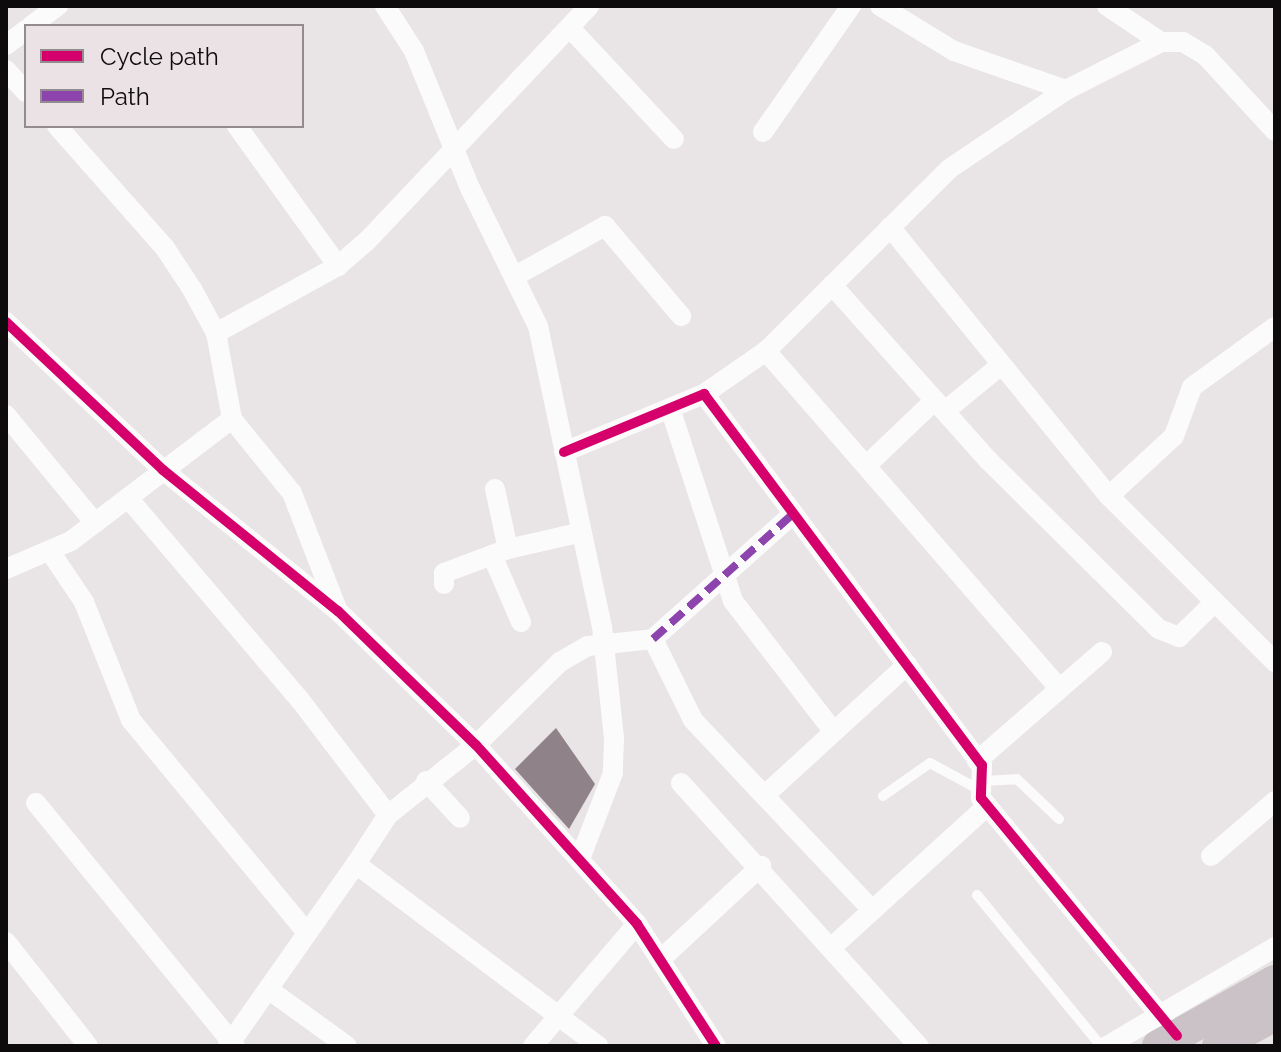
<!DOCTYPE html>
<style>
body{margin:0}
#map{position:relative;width:1281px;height:1052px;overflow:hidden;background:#e9e4e6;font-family:Raleway,sans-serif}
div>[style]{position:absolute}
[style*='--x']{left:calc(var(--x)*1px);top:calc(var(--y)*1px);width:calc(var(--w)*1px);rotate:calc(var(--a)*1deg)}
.building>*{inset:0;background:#8f8389}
.service>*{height:10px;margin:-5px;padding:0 5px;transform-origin:5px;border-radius:5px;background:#fcfbfb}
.minor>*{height:20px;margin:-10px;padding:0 10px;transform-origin:10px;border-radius:10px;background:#fcfbfb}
.primary>*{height:32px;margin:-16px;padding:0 16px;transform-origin:16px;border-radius:16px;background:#cac2c6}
.quiet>*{height:8px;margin-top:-4px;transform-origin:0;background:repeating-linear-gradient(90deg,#8e44ad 0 16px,transparent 0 24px)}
.cycleway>*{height:10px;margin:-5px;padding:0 5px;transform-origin:5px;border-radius:5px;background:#d6006c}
span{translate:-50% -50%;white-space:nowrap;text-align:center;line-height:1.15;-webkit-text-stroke:8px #ebe2e6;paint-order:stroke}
.frame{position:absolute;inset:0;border:8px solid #0e0b0c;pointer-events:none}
.legend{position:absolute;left:24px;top:24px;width:280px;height:104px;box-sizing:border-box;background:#ebe2e6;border:2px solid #938c8f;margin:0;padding:10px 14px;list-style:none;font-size:24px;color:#0e0b0c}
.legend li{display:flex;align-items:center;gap:16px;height:40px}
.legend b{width:40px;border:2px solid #938c8f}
</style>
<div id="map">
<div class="building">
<div style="clip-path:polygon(556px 728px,595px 784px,569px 829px,515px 769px)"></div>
</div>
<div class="service">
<div style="--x:983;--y:781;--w:34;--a:-3"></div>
<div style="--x:1017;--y:779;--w:58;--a:43.6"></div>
<div style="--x:883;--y:796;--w:57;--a:-35.1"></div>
<div style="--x:930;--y:763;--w:57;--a:28.4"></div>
<div style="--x:977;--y:895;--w:195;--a:50.6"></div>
</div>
<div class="minor">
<div style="--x:385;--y:6;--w:54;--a:57.2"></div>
<div style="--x:414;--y:51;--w:148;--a:67.8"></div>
<div style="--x:470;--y:188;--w:154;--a:63.8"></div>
<div style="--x:538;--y:326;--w:307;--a:78"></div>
<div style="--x:602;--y:626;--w:113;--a:83.9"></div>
<div style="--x:614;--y:738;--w:35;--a:92"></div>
<div style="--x:613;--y:773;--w:92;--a:111"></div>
<div style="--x:880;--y:6;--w:87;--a:31.3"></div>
<div style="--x:954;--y:51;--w:119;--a:19.2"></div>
<div style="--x:1066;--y:90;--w:106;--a:-26.8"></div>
<div style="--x:1161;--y:42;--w:22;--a:0"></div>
<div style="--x:1183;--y:42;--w:26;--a:31"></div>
<div style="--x:1205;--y:55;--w:103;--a:47.4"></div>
<div style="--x:1107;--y:6;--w:65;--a:33.7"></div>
<div style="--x:31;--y:26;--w:34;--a:-37"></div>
<div style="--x:570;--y:28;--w:152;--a:46.9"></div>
<div style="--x:6;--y:45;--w:25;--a:-37"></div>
<div style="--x:6;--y:70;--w:30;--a:48"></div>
<div style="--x:237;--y:126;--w:173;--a:54.2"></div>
<div style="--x:763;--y:132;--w:154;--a:-55.1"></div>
<div style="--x:890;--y:227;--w:347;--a:50.9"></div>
<div style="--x:1109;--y:496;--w:235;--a:45"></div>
<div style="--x:517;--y:275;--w:101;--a:-29.1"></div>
<div style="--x:605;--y:226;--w:118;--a:49.8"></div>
<div style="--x:832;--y:285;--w:234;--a:48.3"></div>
<div style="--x:988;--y:460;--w:240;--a:44.7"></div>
<div style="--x:1159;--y:629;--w:22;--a:22"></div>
<div style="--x:1179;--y:637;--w:50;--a:-44.2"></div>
<div style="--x:6;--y:322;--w:216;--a:43.3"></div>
<div style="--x:163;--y:470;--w:225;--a:38.9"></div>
<div style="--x:338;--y:611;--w:192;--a:44.2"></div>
<div style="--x:476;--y:745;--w:241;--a:48"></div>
<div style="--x:637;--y:924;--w:145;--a:57.1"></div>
<div style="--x:216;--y:333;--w:139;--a:-28.8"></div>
<div style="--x:338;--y:266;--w:38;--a:-41"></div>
<div style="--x:367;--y:241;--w:323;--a:-46.6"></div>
<div style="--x:766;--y:351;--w:447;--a:49"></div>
<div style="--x:704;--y:394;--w:75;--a:-34.7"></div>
<div style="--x:766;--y:351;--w:258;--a:-44.8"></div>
<div style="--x:949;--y:169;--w:141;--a:-34"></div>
<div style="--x:671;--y:411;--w:200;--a:71.9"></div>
<div style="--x:733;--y:601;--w:165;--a:52.4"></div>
<div style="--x:945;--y:411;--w:71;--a:-39.3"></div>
<div style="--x:6;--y:415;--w:140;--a:50.5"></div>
<div style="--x:232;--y:419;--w:95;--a:51"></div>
<div style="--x:292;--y:493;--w:124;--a:68.8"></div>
<div style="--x:564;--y:452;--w:152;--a:-22.5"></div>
<div style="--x:704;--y:394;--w:464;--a:53.2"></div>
<div style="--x:982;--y:765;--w:33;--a:92"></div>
<div style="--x:981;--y:798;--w:308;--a:50.5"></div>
<div style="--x:867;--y:465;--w:94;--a:-43.7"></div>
<div style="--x:495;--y:489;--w:61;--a:77.8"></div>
<div style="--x:508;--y:549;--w:72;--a:-12.9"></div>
<div style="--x:1109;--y:496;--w:88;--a:-42.7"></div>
<div style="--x:1174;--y:436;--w:52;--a:-69.8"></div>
<div style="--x:1192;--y:387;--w:102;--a:-35.9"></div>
<div style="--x:128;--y:498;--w:265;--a:49.6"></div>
<div style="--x:300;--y:700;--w:145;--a:52.6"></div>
<div style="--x:51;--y:553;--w:59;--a:56"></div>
<div style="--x:84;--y:602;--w:127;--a:68.3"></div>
<div style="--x:131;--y:720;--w:276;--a:50.4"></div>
<div style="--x:492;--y:555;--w:73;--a:66.6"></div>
<div style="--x:6;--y:569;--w:71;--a:-23.3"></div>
<div style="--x:71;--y:541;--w:202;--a:-37.2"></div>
<div style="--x:232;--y:419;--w:87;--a:-100.5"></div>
<div style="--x:216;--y:333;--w:50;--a:-118.6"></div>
<div style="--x:192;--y:289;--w:49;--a:-123.4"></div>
<div style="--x:165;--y:248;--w:163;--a:-131.5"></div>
<div style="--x:444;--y:584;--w:11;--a:-90"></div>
<div style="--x:444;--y:573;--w:68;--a:-20.6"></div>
<div style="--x:653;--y:639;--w:188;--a:-41.8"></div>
<div style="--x:977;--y:761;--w:166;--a:-41.1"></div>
<div style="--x:426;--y:781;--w:50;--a:47.4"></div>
<div style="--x:681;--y:783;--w:355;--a:47.9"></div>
<div style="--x:765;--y:795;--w:193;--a:-42.5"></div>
<div style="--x:36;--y:803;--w:314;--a:50.7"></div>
<div style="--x:1211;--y:856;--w:84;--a:-40.7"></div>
<div style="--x:356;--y:864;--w:59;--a:-56.9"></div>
<div style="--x:388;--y:815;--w:112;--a:-38.5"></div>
<div style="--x:476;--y:745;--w:118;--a:-44.7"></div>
<div style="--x:560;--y:662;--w:32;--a:-30"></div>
<div style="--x:588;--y:646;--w:65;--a:-6.1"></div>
<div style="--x:653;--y:639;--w:90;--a:63.7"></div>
<div style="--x:693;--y:720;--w:260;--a:46.7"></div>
<div style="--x:6;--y:942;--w:132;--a:51.7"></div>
<div style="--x:831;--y:948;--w:211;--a:-42.3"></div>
<div style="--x:661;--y:959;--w:137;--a:-42.9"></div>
<div style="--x:268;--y:989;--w:97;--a:35.8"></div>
<div style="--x:228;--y:1046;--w:223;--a:-54.9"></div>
<div style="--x:356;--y:864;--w:303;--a:36.9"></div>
<div style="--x:533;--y:1046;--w:160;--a:-49.6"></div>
<div style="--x:1107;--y:1046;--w:195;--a:-30.5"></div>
</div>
<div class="primary">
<div style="--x:1158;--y:1046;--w:134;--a:-29.1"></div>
<div style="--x:1218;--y:1046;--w:65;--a:-28.5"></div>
</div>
<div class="quiet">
<div style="--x:653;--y:639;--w:188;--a:-41.8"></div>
</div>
<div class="cycleway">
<div style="--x:6;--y:322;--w:216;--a:43.3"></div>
<div style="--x:163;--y:470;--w:225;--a:38.9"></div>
<div style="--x:338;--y:611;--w:192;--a:44.2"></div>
<div style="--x:476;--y:745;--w:241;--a:48"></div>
<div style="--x:637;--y:924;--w:145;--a:57.1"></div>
<div style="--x:564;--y:452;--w:152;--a:-22.5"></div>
<div style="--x:704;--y:394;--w:464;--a:53.2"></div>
<div style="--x:982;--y:765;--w:33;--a:92"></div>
<div style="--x:981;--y:798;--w:308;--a:50.5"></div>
</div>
<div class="frame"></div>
<ul class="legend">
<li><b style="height:10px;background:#d6006c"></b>Cycle path</li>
<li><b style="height:10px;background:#8e44ad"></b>Path</li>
</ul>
</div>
